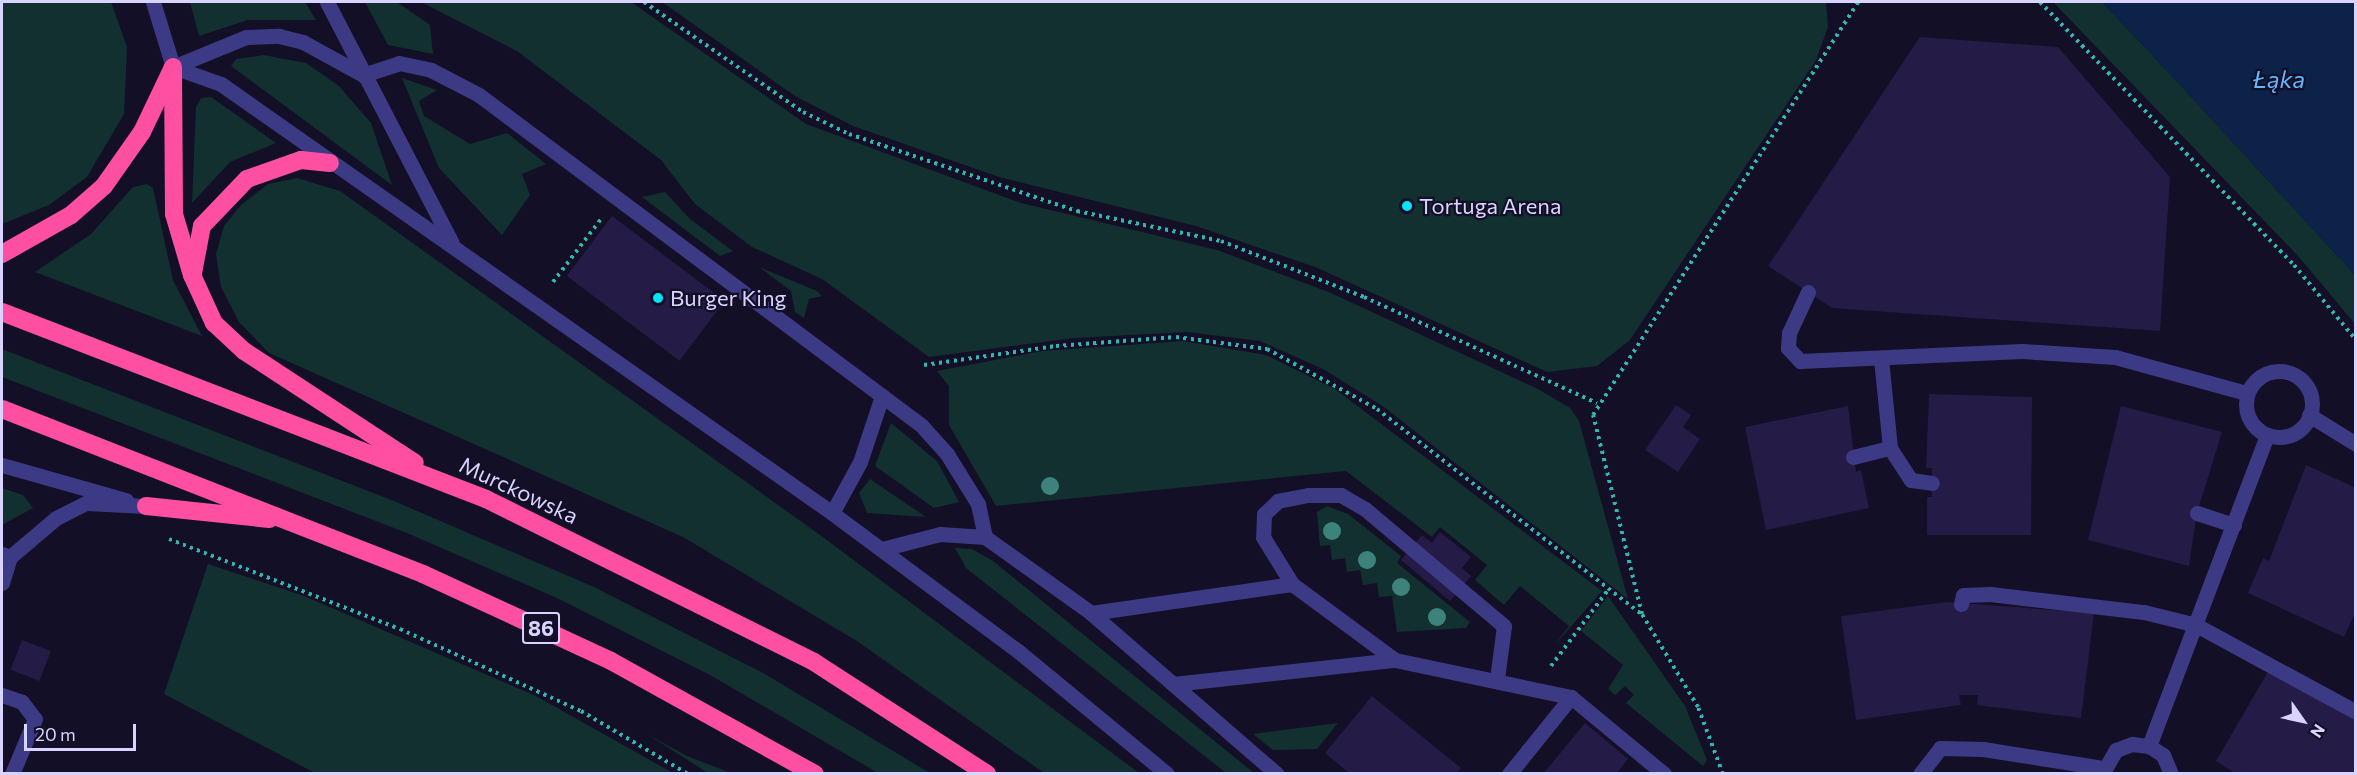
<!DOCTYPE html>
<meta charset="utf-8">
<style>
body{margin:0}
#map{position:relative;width:2357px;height:775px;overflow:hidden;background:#130f26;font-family:Commissioner,sans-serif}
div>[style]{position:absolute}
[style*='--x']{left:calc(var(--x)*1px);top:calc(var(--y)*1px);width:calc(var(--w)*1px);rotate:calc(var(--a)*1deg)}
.green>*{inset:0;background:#12302f}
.water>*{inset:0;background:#0c2248}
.building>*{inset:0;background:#241b47;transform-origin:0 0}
.path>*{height:4px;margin-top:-2px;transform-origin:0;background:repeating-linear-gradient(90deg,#2fb8b0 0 3px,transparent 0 7.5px)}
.minor>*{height:15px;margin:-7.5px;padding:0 7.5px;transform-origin:7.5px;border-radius:7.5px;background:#3d3a85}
.minor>.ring{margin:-7.5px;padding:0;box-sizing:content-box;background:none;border:15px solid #3d3a85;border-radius:50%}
.highway>*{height:18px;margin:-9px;padding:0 9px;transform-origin:9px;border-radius:9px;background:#ff4fa3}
.trees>*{width:18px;height:18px;margin:-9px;border-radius:50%;background:#3d827b}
.dots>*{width:16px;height:16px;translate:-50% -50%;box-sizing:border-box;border:3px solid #130f26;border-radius:50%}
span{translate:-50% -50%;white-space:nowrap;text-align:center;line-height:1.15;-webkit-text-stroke:4.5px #130f26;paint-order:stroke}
.shield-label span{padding:2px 4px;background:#130f26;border:2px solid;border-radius:4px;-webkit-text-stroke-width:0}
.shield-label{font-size:21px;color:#d9d4ff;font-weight:700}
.poi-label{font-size:22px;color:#d9d4ff}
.left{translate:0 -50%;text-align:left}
.street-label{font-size:22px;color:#d9d4ff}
.water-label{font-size:24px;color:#62b6ff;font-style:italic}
.frame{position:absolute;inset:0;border:3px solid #d9d4ff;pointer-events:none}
.north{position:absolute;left:2273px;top:691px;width:60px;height:60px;-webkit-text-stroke:4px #130f26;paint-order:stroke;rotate:124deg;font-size:16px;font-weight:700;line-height:24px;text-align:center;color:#d9d4ff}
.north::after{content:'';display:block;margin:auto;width:21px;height:27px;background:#d9d4ff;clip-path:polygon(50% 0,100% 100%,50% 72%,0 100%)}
.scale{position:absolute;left:24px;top:724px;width:112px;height:27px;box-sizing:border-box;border:3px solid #d9d4ff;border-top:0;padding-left:8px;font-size:18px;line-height:21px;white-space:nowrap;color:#d9d4ff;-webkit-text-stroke:4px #130f26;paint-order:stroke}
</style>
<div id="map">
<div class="green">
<div style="clip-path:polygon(2px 2px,111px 2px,127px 47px,124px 114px,87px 177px,49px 205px,2px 224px)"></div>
<div style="clip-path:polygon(190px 2px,305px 2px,316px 20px,248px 20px,199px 36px)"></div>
<div style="clip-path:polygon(365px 2px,397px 2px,430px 25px,433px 54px,388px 45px)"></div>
<div style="clip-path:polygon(421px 2px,631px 2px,806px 124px,1021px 203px,1217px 250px,1331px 293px,1538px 389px,1570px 408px,1579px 421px,1628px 599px,1384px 407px,1323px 369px,1260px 341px,1187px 332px,1074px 338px,929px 357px,822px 279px,752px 247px,695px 204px,661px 160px,517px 51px)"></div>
<div style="clip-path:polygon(662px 2px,1826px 2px,1828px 27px,1816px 60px,1630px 340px,1597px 366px,1547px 372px,1315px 267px,1196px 226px,999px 177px,853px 126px,795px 96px)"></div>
<div style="clip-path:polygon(2053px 2px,2102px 2px,2170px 74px,2355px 275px,2355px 324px,2299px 257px)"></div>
<div style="clip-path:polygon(264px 55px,306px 63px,339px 86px,371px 123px,392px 185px,231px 66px,236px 59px)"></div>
<div style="clip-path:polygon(402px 78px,437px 90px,419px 101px,424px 116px,470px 144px,507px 133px,546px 164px,522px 174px,530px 195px,502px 235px,439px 168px)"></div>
<div style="clip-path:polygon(211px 97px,276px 143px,230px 162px,192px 203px,196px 107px,201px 98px)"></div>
<div style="clip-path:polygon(297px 178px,340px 191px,820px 535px,1139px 773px,1044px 773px,857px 641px,683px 537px,269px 353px,239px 322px,221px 287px,216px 254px,224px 226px,241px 205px,268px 184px)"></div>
<div style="clip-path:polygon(147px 184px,153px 188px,173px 280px,202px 336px,35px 272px,91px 234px,133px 187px)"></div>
<div style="clip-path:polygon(665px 192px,690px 219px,733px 251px,720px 256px,642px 197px)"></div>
<div style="clip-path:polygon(759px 267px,817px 291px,822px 296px,809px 299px,804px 318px,795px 312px,791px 291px)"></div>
<div style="clip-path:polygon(1183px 341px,1266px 355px,1335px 389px,1602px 591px,1554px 646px,1569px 626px,1520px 586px,1504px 605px,1475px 580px,1487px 565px,1440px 527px,1432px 537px,1346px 471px,996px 506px,949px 425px,949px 386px,937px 371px,1042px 351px)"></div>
<div style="clip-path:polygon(2px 349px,394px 501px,594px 587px,765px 674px,930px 773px,878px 773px,710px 675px,557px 598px,407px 533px,2px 377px)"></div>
<div style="clip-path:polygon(891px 423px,937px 461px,959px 502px,934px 508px,875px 466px)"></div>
<div style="clip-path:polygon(870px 479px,926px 517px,867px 513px,859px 493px)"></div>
<div style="clip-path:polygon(2px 488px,23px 495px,33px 508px,2px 525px)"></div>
<div style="clip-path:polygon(1327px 506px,1348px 514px,1401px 556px,1397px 563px,1470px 622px,1466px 628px,1397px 632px,1392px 596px,1379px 597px,1377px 583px,1363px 585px,1360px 570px,1347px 572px,1345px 558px,1332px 560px,1330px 545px,1320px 546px,1317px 512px)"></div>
<div style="clip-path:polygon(955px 548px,972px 549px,993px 561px,1254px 773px,1226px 773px,966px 568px)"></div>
<div style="clip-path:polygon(208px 564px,304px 596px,536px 696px,673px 773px,315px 773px,164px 694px)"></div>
<div style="clip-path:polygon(1608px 596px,1685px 706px,1707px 760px,1703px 766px,1626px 703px,1634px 695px,1625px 686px,1615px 695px,1608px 689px,1623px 665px,1581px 631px)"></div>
<div style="clip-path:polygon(1338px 723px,1317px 749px,1273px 750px,1253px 734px)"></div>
<div style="clip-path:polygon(647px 734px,687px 756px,731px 773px,708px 773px)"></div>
</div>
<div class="water">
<div style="clip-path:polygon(2102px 2px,2355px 2px,2355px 275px,2170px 74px)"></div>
</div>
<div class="building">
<div style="clip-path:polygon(1920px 37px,2058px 47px,2170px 177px,2160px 331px,1832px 308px,1768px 266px)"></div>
<div style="left:612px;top:216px;width:141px;height:75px;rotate:37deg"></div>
<div style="clip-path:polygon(1929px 394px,2032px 397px,2031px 535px,1927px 535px,1927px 497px,1932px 497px,1932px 468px,1926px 468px)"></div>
<div style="clip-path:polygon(1676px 405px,1691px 415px,1683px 427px,1700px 439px,1678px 472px,1645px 450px)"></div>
<div style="clip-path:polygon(1848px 406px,1856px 472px,1861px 470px,1869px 508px,1766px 530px,1745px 427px)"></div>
<div style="clip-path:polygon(2121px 406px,2222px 432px,2197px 513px,2189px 566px,2088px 540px)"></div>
<div style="clip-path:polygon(2306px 465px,2356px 488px,2356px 611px,2344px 637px,2248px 593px,2263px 558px,2269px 561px)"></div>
<div style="clip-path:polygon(1440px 532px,1471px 557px,1462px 568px,1471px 576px,1450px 601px,1401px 560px,1422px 535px,1432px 543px)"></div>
<div style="clip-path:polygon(1946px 602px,2094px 613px,2081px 718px,1977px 705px,1978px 695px,1959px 695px,1961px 705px,1856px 720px,1841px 616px)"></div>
<div style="left:22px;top:640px;width:31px;height:32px;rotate:21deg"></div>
<div style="clip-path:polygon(2269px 670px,2356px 721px,2356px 774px,2236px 774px,2216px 761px)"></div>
<div style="clip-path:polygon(1372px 696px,1461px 768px,1456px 774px,1350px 774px,1325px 753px)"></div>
<div style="clip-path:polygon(1585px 723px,1628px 759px,1616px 774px,1543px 774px)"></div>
</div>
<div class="path">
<div style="--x:644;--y:2;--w:193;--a:34.7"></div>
<div style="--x:803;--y:112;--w:51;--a:25.6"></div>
<div style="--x:849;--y:134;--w:241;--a:18.7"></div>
<div style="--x:1077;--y:211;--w:147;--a:11.8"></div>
<div style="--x:1221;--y:241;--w:154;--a:21.4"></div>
<div style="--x:1364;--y:297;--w:256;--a:24.5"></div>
<div style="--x:2040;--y:2;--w:366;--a:46"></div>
<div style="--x:2294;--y:265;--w:97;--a:50.4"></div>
<div style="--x:553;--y:282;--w:79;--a:-52.7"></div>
<div style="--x:924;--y:365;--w:133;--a:-8.2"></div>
<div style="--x:1056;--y:346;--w:120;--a:-4.3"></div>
<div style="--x:1176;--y:337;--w:92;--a:7.5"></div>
<div style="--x:1267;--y:349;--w:125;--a:28.6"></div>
<div style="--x:1377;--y:409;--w:334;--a:37.8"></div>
<div style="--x:169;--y:539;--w:248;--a:21.3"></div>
<div style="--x:400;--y:629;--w:199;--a:24.4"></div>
<div style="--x:581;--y:711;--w:124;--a:30.5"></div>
<div style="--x:1551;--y:666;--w:95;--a:-53.1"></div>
<div style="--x:1723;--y:774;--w:72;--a:-110.5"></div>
<div style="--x:1698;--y:707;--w:109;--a:-121.1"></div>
<div style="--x:1642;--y:614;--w:205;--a:-103.8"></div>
<div style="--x:1593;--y:415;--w:491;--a:-57.3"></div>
</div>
<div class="minor">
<div style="--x:153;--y:2;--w:68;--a:72.9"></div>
<div style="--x:327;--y:2;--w:271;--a:62.6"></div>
<div style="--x:173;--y:67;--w:51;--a:19.5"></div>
<div style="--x:221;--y:84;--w:747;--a:35.07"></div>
<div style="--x:832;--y:513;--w:232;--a:36.6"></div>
<div style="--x:1018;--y:651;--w:193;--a:39.5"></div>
<div style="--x:173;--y:67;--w:79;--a:-22.3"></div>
<div style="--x:246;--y:37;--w:33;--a:-2"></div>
<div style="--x:279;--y:36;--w:25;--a:14"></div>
<div style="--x:303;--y:42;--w:68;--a:28.8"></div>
<div style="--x:363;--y:75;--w:38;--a:-18"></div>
<div style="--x:399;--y:63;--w:33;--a:12"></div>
<div style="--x:431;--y:70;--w:54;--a:27.5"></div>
<div style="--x:479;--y:95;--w:552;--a:36.75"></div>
<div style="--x:921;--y:425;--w:39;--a:48"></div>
<div style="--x:947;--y:454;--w:59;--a:58.2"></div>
<div style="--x:978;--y:504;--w:34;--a:78"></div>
<div style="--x:1808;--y:292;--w:45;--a:114.9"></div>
<div style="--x:1789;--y:333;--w:15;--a:94"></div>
<div style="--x:1788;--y:348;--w:18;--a:47"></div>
<div style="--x:1800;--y:361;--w:222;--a:-2.6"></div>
<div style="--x:2022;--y:351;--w:93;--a:3.7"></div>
<div style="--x:2115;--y:357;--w:137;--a:15.3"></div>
<div style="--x:1881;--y:359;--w:89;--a:84.2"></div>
<div style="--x:1890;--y:448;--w:38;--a:57"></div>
<div style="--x:1911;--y:480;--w:21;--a:8"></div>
<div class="ring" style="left:2246px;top:371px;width:51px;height:51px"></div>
<div style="--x:2309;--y:415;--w:55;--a:31.7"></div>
<div style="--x:1853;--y:457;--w:38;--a:-14"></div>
<div style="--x:2;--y:465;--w:129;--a:15.8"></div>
<div style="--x:832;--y:513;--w:58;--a:-61.2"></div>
<div style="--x:860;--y:462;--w:70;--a:-71.6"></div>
<div style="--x:2197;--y:513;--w:39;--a:18"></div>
<div style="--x:882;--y:549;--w:60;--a:-14.5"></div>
<div style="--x:940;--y:534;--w:45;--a:3.8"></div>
<div style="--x:985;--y:537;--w:130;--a:35.6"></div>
<div style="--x:1091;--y:613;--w:246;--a:40.9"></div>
<div style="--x:2;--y:554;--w:9;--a:21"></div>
<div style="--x:10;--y:557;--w:60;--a:-40.3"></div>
<div style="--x:56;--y:518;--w:34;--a:-27"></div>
<div style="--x:86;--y:503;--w:60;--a:2.9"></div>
<div style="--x:2;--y:583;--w:27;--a:-73"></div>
<div style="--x:1961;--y:604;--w:9;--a:-77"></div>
<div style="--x:1963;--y:595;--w:27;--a:-2"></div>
<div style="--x:1990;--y:594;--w:155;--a:6.7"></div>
<div style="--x:2144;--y:612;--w:54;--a:14"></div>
<div style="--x:2196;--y:625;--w:182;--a:28.5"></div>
<div style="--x:1091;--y:613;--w:203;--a:-8.2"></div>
<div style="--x:1497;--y:679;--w:53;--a:-82.5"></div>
<div style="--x:1504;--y:626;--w:182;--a:-139.9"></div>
<div style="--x:1365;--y:509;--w:28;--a:-150"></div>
<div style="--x:1341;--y:495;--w:33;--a:180"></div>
<div style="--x:1308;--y:495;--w:31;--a:169"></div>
<div style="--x:1278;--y:501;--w:19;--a:137"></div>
<div style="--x:1264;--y:514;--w:23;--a:92"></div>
<div style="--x:1263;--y:537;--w:55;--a:58.3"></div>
<div style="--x:1292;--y:584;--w:128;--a:36.4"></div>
<div style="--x:1395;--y:660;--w:180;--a:11.9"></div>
<div style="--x:1571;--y:697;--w:121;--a:39.6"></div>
<div style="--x:1173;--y:684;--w:223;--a:-6.2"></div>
<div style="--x:2;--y:695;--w:21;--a:19"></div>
<div style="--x:22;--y:702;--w:21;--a:53"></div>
<div style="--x:35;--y:719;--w:60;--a:112.7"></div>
<div style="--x:2149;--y:746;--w:333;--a:-69.2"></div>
<div style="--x:1509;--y:774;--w:99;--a:-51.2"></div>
<div style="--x:1920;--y:774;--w:33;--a:-52"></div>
<div style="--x:1940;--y:748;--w:43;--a:1.3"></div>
<div style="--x:1983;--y:749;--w:121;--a:9"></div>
<div style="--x:2102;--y:774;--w:28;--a:-60"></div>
<div style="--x:2116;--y:750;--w:17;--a:-21"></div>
<div style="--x:2132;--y:744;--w:17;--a:7"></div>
<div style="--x:2149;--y:746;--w:17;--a:33"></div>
<div style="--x:2163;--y:755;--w:21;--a:67"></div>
</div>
<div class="highway">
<div style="--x:173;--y:67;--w:147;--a:89.6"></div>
<div style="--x:174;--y:214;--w:64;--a:73.6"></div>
<div style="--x:192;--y:275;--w:53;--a:65.4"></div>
<div style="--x:214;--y:323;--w:41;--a:43"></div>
<div style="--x:244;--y:351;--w:204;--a:33.2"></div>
<div style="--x:2;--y:254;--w:79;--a:-29.5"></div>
<div style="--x:71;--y:215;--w:44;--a:-41.3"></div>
<div style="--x:104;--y:186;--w:66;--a:-54.9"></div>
<div style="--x:142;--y:132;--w:70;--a:-64.5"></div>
<div style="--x:193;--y:273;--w:48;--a:-79.2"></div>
<div style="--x:202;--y:226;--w:65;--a:-46.2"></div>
<div style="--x:247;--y:179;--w:57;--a:-19.4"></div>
<div style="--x:301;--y:160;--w:29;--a:6"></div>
<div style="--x:2;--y:312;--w:519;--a:21.12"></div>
<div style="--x:486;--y:499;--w:366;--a:26.4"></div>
<div style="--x:814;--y:662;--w:206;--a:32.9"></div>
<div style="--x:2;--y:409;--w:452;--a:21.4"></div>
<div style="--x:423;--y:574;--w:207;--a:24.8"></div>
<div style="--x:611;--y:661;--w:233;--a:29"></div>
<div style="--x:146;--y:506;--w:124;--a:6"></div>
</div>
<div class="trees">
<div style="left:1050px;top:486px"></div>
<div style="left:1332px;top:531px"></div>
<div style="left:1367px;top:560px"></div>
<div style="left:1401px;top:587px"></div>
<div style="left:1437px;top:617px"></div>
</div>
<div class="dots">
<div style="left:1407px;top:206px;background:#00e5ff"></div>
<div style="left:658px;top:298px;background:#00e5ff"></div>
</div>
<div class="shield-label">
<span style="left:541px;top:628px">86</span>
</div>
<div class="poi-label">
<span class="left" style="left:1419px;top:206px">Tortuga Arena</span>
<span class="left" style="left:670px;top:298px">Burger King</span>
</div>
<div class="street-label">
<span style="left:519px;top:490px;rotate:25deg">Murckowska</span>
</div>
<div class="water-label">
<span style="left:2279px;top:79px">Łąka</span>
</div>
<div class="frame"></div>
<div class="north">N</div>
<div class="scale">20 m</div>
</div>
